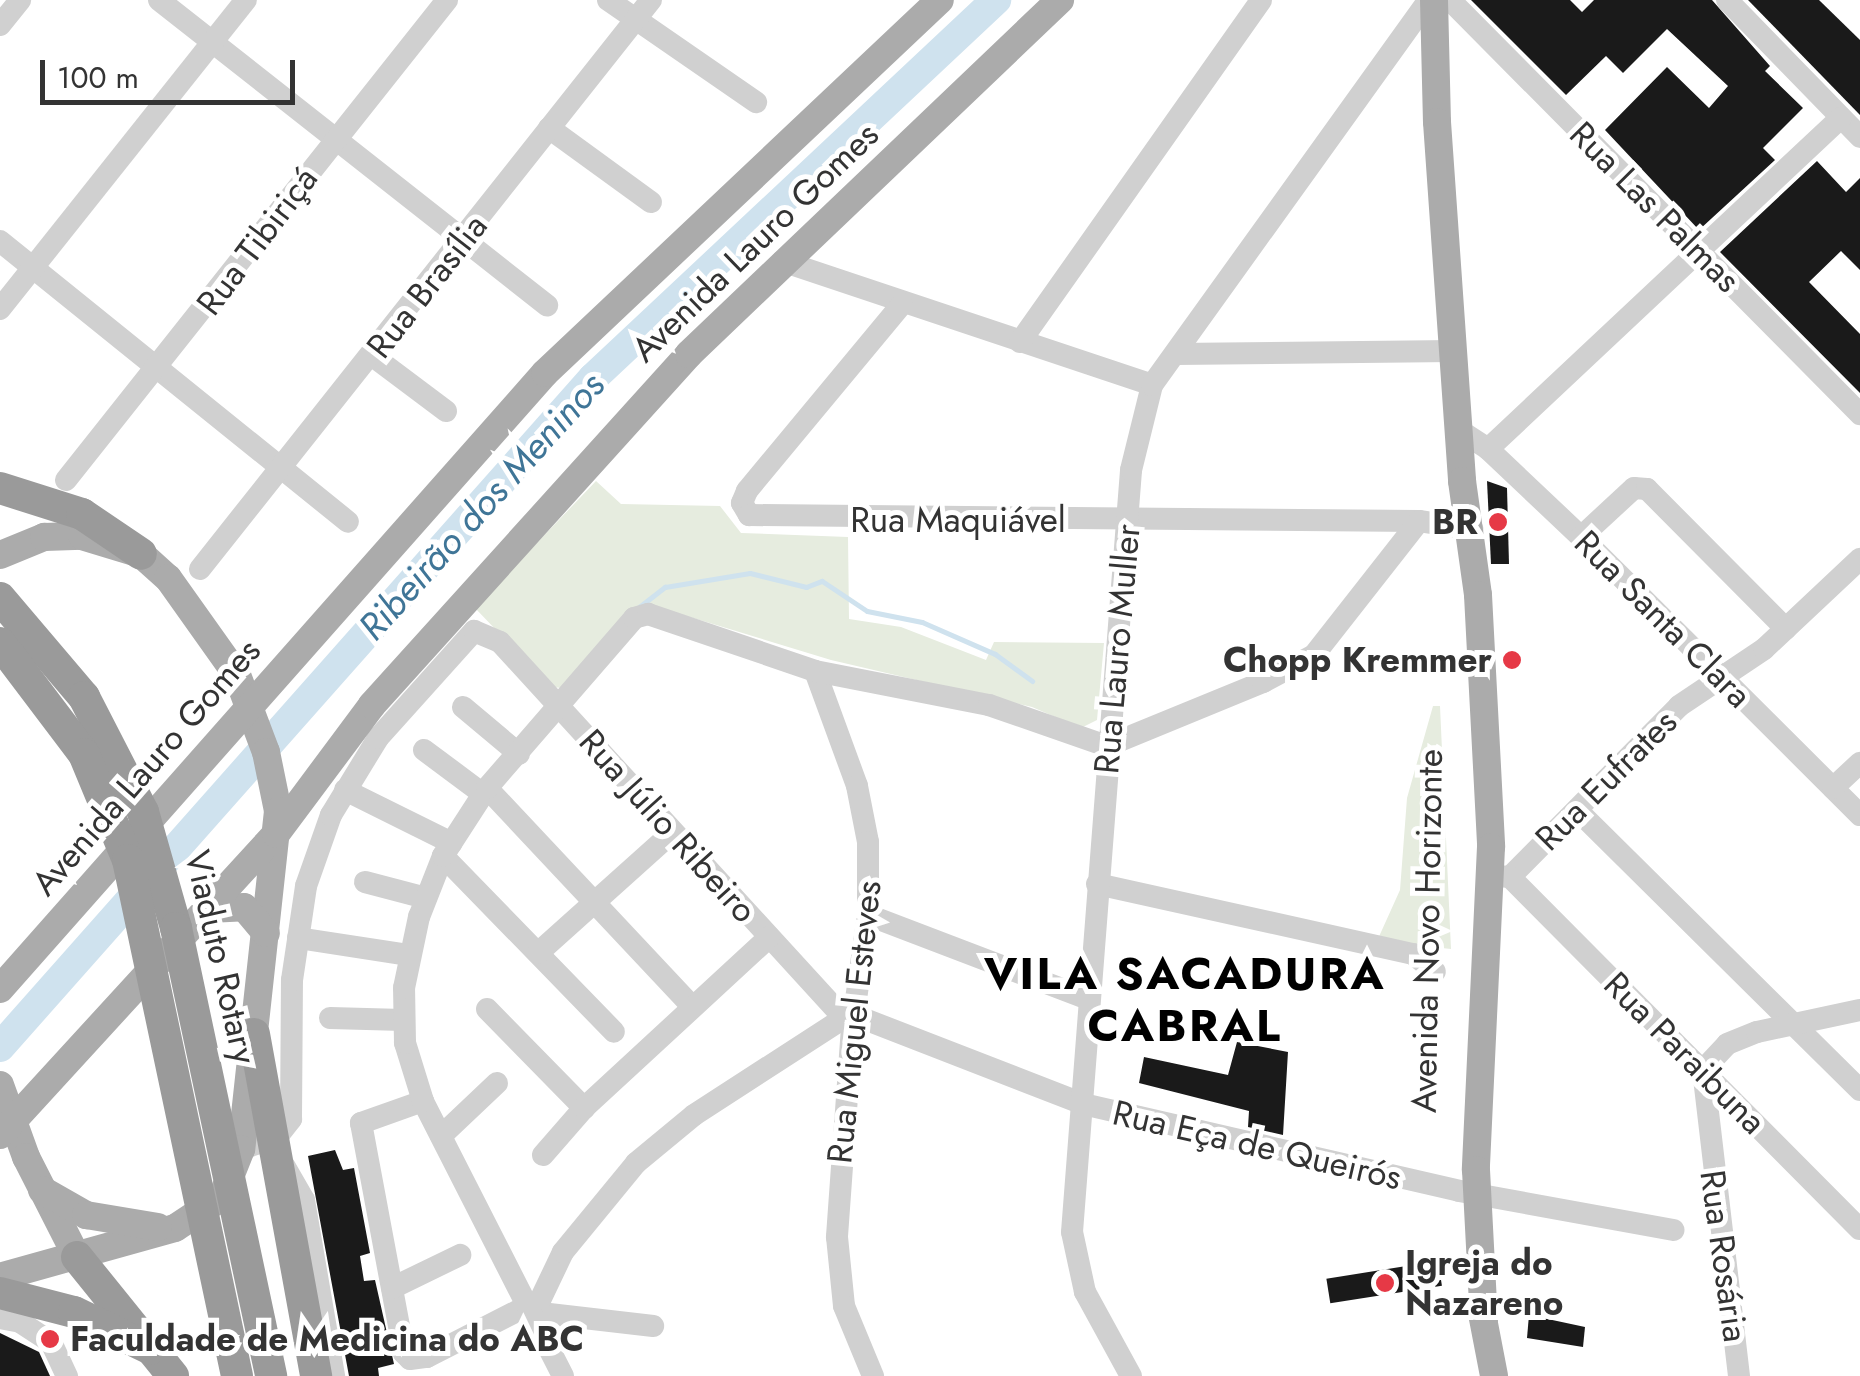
<!DOCTYPE html>
<meta charset="utf-8">
<style>
body{margin:0}
#map{position:relative;width:1860px;height:1376px;overflow:hidden;background:#fff;font-family:Jost,sans-serif}
div>[style]{position:absolute}
[style*='--x']{left:calc(var(--x)*1px);top:calc(var(--y)*1px);width:calc(var(--w)*1px);rotate:calc(var(--a)*1deg)}
.green>*{inset:0;background:#e6ecdf}
.stream>*{height:5px;margin:-2.5px;padding:0 2.5px;transform-origin:2.5px;border-radius:2.5px;background:#cfe2ee}
.river>*{height:30px;margin:-15px;padding:0 15px;transform-origin:15px;border-radius:15px;background:#cfe2ee}
.building>*{inset:0;background:#1a1a1a;transform-origin:0 0}
.minor>*{height:22px;margin:-11px;padding:0 11px;transform-origin:11px;border-radius:11px;background:#d0d0d0}
.major>*{height:28px;margin:-14px;padding:0 14px;transform-origin:14px;border-radius:14px;background:#ababab}
.highway>*{height:32px;margin:-16px;padding:0 16px;transform-origin:16px;border-radius:16px;background:#9a9a9a}
.highway-bridge>*{height:32px;margin:-16px;padding:0 16px;transform-origin:16px;border-radius:16px;background:#9a9a9a}
.dots>*{width:28px;height:28px;translate:-50% -50%;box-sizing:border-box;border:5px solid #fff;border-radius:50%}
span{translate:-50% -50%;white-space:nowrap;text-align:center;line-height:1.15;-webkit-text-stroke:10px #fff;paint-order:stroke}
.street-label{font-size:35px;color:#333}
.poi-label{font-size:35px;color:#333;font-weight:700}
.right{translate:-100% -50%;text-align:right}
.left{translate:0 -50%;text-align:left}
.water-label{font-size:38px;color:#3f7597;font-style:italic}
.district-label{font-size:45px;color:#000;font-weight:700;letter-spacing:2.5px}
.scale{position:absolute;left:40px;top:60px;width:255px;height:45px;box-sizing:border-box;border:5px solid #333;border-top:0;padding-left:12px;font-size:30px;line-height:35px;white-space:nowrap;color:#333;-webkit-text-stroke:8px #fff;paint-order:stroke}
</style>
<div id="map">
<div class="green">
<div style="clip-path:polygon(596px 481px,621px 504px,720px 506px,741px 533px,848px 537px,849px 619px,901px 627px,986px 660px,994px 642px,1104px 643px,1097px 720px,1081px 728px,1032px 707px,831px 660px,657px 607px,562px 688px,551px 687px,475px 608px)"></div>
<div style="clip-path:polygon(1433px 706px,1440px 706px,1451px 949px,1377px 941px,1400px 890px,1407px 798px)"></div>
</div>
<div class="stream">
<div style="--x:639;--y:607;--w:33;--a:-38"></div>
<div style="--x:665;--y:587;--w:86;--a:-9.4"></div>
<div style="--x:750;--y:573;--w:58;--a:14"></div>
<div style="--x:806;--y:587;--w:17;--a:-21"></div>
<div style="--x:822;--y:581;--w:54;--a:33.7"></div>
<div style="--x:867;--y:611;--w:56;--a:11.3"></div>
<div style="--x:922;--y:622;--w:80;--a:23.7"></div>
<div style="--x:995;--y:654;--w:46;--a:36.1"></div>
</div>
<div class="river">
<div style="--x:0;--y:1047;--w:894;--a:-48.45"></div>
<div style="--x:593;--y:378;--w:553;--a:-43.17"></div>
</div>
<div class="building">
<div style="clip-path:polygon(1471px 0,1570px 0,1582px 12px,1594px 0,1712px 0,1770px 66px,1765px 71px,1803px 108px,1763px 148px,1775px 160px,1699px 230px,1605px 130px,1667px 67px,1709px 108px,1728px 86px,1667px 29px,1623px 73px,1606px 56px,1566px 95px)"></div>
<div style="clip-path:polygon(1748px 0,1819px 0,1860px 40px,1860px 115px)"></div>
<div style="clip-path:polygon(1817px 161px,1846px 192px,1860px 178px,1860px 270px,1841px 251px,1809px 282px,1860px 334px,1860px 393px,1720px 252px)"></div>
<div style="clip-path:polygon(1487px 481px,1507px 488px,1509px 564px,1491px 564px)"></div>
<div style="clip-path:polygon(1237px 1042px,1288px 1052px,1283px 1135px,1248px 1127px,1249px 1111px,1139px 1083px,1144px 1057px,1228px 1075px)"></div>
<div style="clip-path:polygon(335px 1150px,343px 1170px,354px 1168px,370px 1253px,360px 1256px,364px 1281px,375px 1280px,394px 1364px,378px 1368px,379px 1376px,349px 1376px,308px 1156px)"></div>
<div style="left:1438px;top:1261px;width:25px;height:113px;rotate:81deg"></div>
<div style="clip-path:polygon(1529px 1315px,1585px 1327px,1583px 1347px,1527px 1338px)"></div>
<div style="clip-path:polygon(0 1333px,39px 1352px,50px 1376px,0 1376px)"></div>
</div>
<div class="minor">
<div style="--x:159;--y:0;--w:494;--a:38.2"></div>
<div style="--x:608;--y:0;--w:180;--a:34.6"></div>
<div style="--x:1450;--y:0;--w:583;--a:45.28"></div>
<div style="--x:1727;--y:0;--w:191;--a:45.8"></div>
<div style="--x:0;--y:25;--w:32;--a:-51"></div>
<div style="--x:549;--y:128;--w:126;--a:36"></div>
<div style="--x:0;--y:241;--w:447;--a:38.9"></div>
<div style="--x:782;--y:261;--w:390;--a:18.5"></div>
<div style="--x:902;--y:304;--w:243;--a:129.7"></div>
<div style="--x:747;--y:491;--w:13;--a:113"></div>
<div style="--x:742;--y:503;--w:14;--a:60"></div>
<div style="--x:749;--y:515;--w:670;--a:0.51"></div>
<div style="--x:1419;--y:521;--w:54;--a:8.6"></div>
<div style="--x:0;--y:309;--w:395;--a:-51.5"></div>
<div style="--x:1020;--y:342;--w:418;--a:-54.8"></div>
<div style="--x:1175;--y:354;--w:278;--a:-0.6"></div>
<div style="--x:374;--y:357;--w:90;--a:36.9"></div>
<div style="--x:1459;--y:430;--w:35;--a:33"></div>
<div style="--x:1488;--y:449;--w:128;--a:43.4"></div>
<div style="--x:1581;--y:537;--w:394;--a:44.9"></div>
<div style="--x:1488;--y:449;--w:484;--a:-43.2"></div>
<div style="--x:66;--y:480;--w:613;--a:-51.56"></div>
<div style="--x:1581;--y:537;--w:72;--a:-42.8"></div>
<div style="--x:1634;--y:488;--w:13;--a:4"></div>
<div style="--x:1647;--y:489;--w:197;--a:45.2"></div>
<div style="--x:200;--y:569;--w:726;--a:-51.6"></div>
<div style="--x:815;--y:671;--w:122;--a:69.9"></div>
<div style="--x:857;--y:786;--w:57;--a:78.9"></div>
<div style="--x:868;--y:842;--w:73;--a:90"></div>
<div style="--x:868;--y:915;--w:113;--a:98.1"></div>
<div style="--x:852;--y:1027;--w:211;--a:94.1"></div>
<div style="--x:837;--y:1237;--w:69;--a:84.2"></div>
<div style="--x:844;--y:1306;--w:76;--a:67.5"></div>
<div style="--x:463;--y:707;--w:73;--a:40"></div>
<div style="--x:424;--y:750;--w:74;--a:36.7"></div>
<div style="--x:487;--y:788;--w:299;--a:46.8"></div>
<div style="--x:1833;--y:788;--w:37;--a:-43"></div>
<div style="--x:345;--y:790;--w:119;--a:26.4"></div>
<div style="--x:1577;--y:810;--w:398;--a:44.7"></div>
<div style="--x:443;--y:856;--w:245;--a:45.8"></div>
<div style="--x:1487;--y:876;--w:23;--a:2"></div>
<div style="--x:1510;--y:877;--w:240;--a:-45.3"></div>
<div style="--x:1679;--y:706;--w:102;--a:-33.8"></div>
<div style="--x:1764;--y:649;--w:132;--a:-43.2"></div>
<div style="--x:1510;--y:877;--w:496;--a:45.2"></div>
<div style="--x:365;--y:882;--w:63;--a:14.7"></div>
<div style="--x:1097;--y:884;--w:324;--a:12.5"></div>
<div style="--x:1413;--y:954;--w:28;--a:39"></div>
<div style="--x:868;--y:915;--w:235;--a:20.9"></div>
<div style="--x:298;--y:938;--w:111;--a:8.8"></div>
<div style="--x:538;--y:953;--w:181;--a:-41.9"></div>
<div style="--x:487;--y:1009;--w:139;--a:45.6"></div>
<div style="--x:854;--y:1015;--w:246;--a:21.2"></div>
<div style="--x:1083;--y:1104;--w:386;--a:13"></div>
<div style="--x:1459;--y:1191;--w:218;--a:10.3"></div>
<div style="--x:330;--y:1018;--w:73;--a:1.6"></div>
<div style="--x:423;--y:1101;--w:66;--a:160.5"></div>
<div style="--x:361;--y:1123;--w:234;--a:79.4"></div>
<div style="--x:404;--y:1353;--w:8;--a:45"></div>
<div style="--x:410;--y:1359;--w:17;--a:-7"></div>
<div style="--x:427;--y:1357;--w:112;--a:-27"></div>
<div style="--x:441;--y:1136;--w:77;--a:-43.4"></div>
<div style="--x:241;--y:1149;--w:38;--a:-18"></div>
<div style="--x:277;--y:1137;--w:23;--a:-52"></div>
<div style="--x:291;--y:1119;--w:139;--a:-89.6"></div>
<div style="--x:292;--y:980;--w:95;--a:-81.5"></div>
<div style="--x:306;--y:886;--w:75;--a:-70.6"></div>
<div style="--x:331;--y:815;--w:90;--a:-58.6"></div>
<div style="--x:378;--y:738;--w:144;--a:-48.1"></div>
<div style="--x:474;--y:631;--w:28;--a:23"></div>
<div style="--x:500;--y:642;--w:522;--a:47.56"></div>
<div style="--x:543;--y:1155;--w:62;--a:-48.9"></div>
<div style="--x:584;--y:1108;--w:252;--a:-42.7"></div>
<div style="--x:285;--y:1167;--w:38;--a:60"></div>
<div style="--x:304;--y:1200;--w:179;--a:80.3"></div>
<div style="--x:392;--y:1288;--w:76;--a:-25.9"></div>
<div style="--x:532;--y:1312;--w:122;--a:6.6"></div>
<div style="--x:532;--y:1317;--w:72;--a:-64.5"></div>
<div style="--x:563;--y:1252;--w:115;--a:-50.6"></div>
<div style="--x:636;--y:1163;--w:75;--a:-39.6"></div>
<div style="--x:694;--y:1115;--w:179;--a:-32.9"></div>
<div style="--x:0;--y:1318;--w:20;--a:11"></div>
<div style="--x:20;--y:1322;--w:37;--a:33"></div>
<div style="--x:51;--y:1342;--w:38;--a:65"></div>
<div style="--x:563;--y:1376;--w:309;--a:-117"></div>
<div style="--x:423;--y:1101;--w:61;--a:-107.2"></div>
<div style="--x:405;--y:1043;--w:55;--a:-91"></div>
<div style="--x:404;--y:988;--w:73;--a:-78.1"></div>
<div style="--x:419;--y:917;--w:66;--a:-68.5"></div>
<div style="--x:443;--y:856;--w:81;--a:-57.1"></div>
<div style="--x:487;--y:788;--w:225;--a:-49.1"></div>
<div style="--x:634;--y:618;--w:15;--a:-16"></div>
<div style="--x:648;--y:614;--w:176;--a:18.8"></div>
<div style="--x:815;--y:671;--w:177;--a:11.1"></div>
<div style="--x:989;--y:705;--w:125;--a:19.2"></div>
<div style="--x:1107;--y:746;--w:169;--a:-22.3"></div>
<div style="--x:1263;--y:682;--w:58;--a:-27.9"></div>
<div style="--x:1314;--y:655;--w:170;--a:-51.9"></div>
<div style="--x:1131;--y:1376;--w:96;--a:-118.7"></div>
<div style="--x:1085;--y:1292;--w:61;--a:-102.2"></div>
<div style="--x:1072;--y:1232;--w:764;--a:-85.57"></div>
<div style="--x:1131;--y:470;--w:88;--a:-76.1"></div>
<div style="--x:1152;--y:385;--w:474;--a:-54.3"></div>
<div style="--x:1739;--y:1376;--w:308;--a:-96.7"></div>
<div style="--x:1703;--y:1070;--w:35;--a:-47"></div>
<div style="--x:1727;--y:1044;--w:32;--a:-22"></div>
<div style="--x:1757;--y:1032;--w:105;--a:-12.1"></div>
</div>
<div class="major">
<div style="--x:1434;--y:0;--w:122;--a:88.6"></div>
<div style="--x:1437;--y:122;--w:360;--a:86"></div>
<div style="--x:1462;--y:481;--w:115;--a:82"></div>
<div style="--x:1478;--y:595;--w:252;--a:87"></div>
<div style="--x:1491;--y:847;--w:323;--a:92.7"></div>
<div style="--x:1476;--y:1170;--w:151;--a:87"></div>
<div style="--x:0;--y:555;--w:48;--a:-22.2"></div>
<div style="--x:44;--y:537;--w:38;--a:-2"></div>
<div style="--x:82;--y:536;--w:62;--a:17"></div>
<div style="--x:141;--y:554;--w:36;--a:42"></div>
<div style="--x:168;--y:578;--w:119;--a:54.6"></div>
<div style="--x:237;--y:675;--w:82;--a:69.4"></div>
<div style="--x:266;--y:752;--w:60;--a:78.5"></div>
<div style="--x:278;--y:811;--w:340;--a:96.2"></div>
<div style="--x:241;--y:1149;--w:52;--a:111.6"></div>
<div style="--x:222;--y:1197;--w:56;--a:146.6"></div>
<div style="--x:175;--y:1228;--w:182;--a:164.4"></div>
<div style="--x:209;--y:909;--w:35;--a:-3"></div>
<div style="--x:244;--y:907;--w:34;--a:50"></div>
<div style="--x:0;--y:989;--w:822;--a:-48.5"></div>
<div style="--x:545;--y:373;--w:543;--a:-43.36"></div>
<div style="--x:0;--y:1085;--w:77;--a:70.1"></div>
<div style="--x:26;--y:1157;--w:112;--a:63"></div>
<div style="--x:0;--y:1135;--w:408;--a:-47.5"></div>
<div style="--x:276;--y:834;--w:161;--a:-53.3"></div>
<div style="--x:372;--y:705;--w:473;--a:-47.9"></div>
<div style="--x:689;--y:354;--w:513;--a:-43.66"></div>
<div style="--x:42;--y:1190;--w:51;--a:29.6"></div>
<div style="--x:86;--y:1215;--w:73;--a:9.5"></div>
<div style="--x:1480;--y:1303;--w:74;--a:79.1"></div>
</div>
<div class="highway">
<div style="--x:0;--y:488;--w:86;--a:17.6"></div>
<div style="--x:82;--y:514;--w:71;--a:34.1"></div>
<div style="--x:254;--y:1034;--w:348;--a:79.7"></div>
<div style="--x:77;--y:1257;--w:153;--a:51.1"></div>
<div style="--x:0;--y:1293;--w:76;--a:14.4"></div>
<div style="--x:74;--y:1312;--w:85;--a:25.7"></div>
</div>
<div class="highway-bridge">
<div style="--x:0;--y:598;--w:130;--a:49.7"></div>
<div style="--x:84;--y:697;--w:129;--a:62.8"></div>
<div style="--x:143;--y:812;--w:121;--a:74.1"></div>
<div style="--x:176;--y:928;--w:458;--a:78"></div>
<div style="--x:0;--y:643;--w:139;--a:52.9"></div>
<div style="--x:84;--y:754;--w:115;--a:67.5"></div>
<div style="--x:128;--y:860;--w:527;--a:78.07"></div>
</div>
<div class="dots">
<div style="left:1498px;top:522px;background:#e63946"></div>
<div style="left:1512px;top:660px;background:#e63946"></div>
<div style="left:1385px;top:1283px;background:#e63946"></div>
<div style="left:50px;top:1339px;background:#e63946"></div>
</div>
<div class="street-label">
<span style="left:1655px;top:207px;rotate:45deg">Rua Las Palmas</span>
<span style="left:257px;top:241px;rotate:-53deg">Rua Tibiriçá</span>
<span style="left:755px;top:242px;rotate:-44deg">Avenida Lauro Gomes</span>
<span style="left:427px;top:286px;rotate:-52deg">Rua Brasília</span>
<span style="left:958px;top:520px">Rua Maquiável</span>
<span style="left:1663px;top:619px;rotate:45deg">Rua Santa Clara</span>
<span style="left:1117px;top:649px;rotate:-85deg">Rua Lauro Muller</span>
<span style="left:146px;top:767px;rotate:-49deg">Avenida Lauro Gomes</span>
<span style="left:1606px;top:780px;rotate:-45deg">Rua Eufrates</span>
<span style="left:668px;top:826px;rotate:48deg">Rua Júlio Ribeiro</span>
<span style="left:1427px;top:931px;rotate:-89deg">Avenida Novo Horizonte</span>
<span style="left:221px;top:957px;rotate:77deg">Viaduto Rotary</span>
<span style="left:854px;top:1022px;rotate:-84deg">Rua Miguel Esteves</span>
<span style="left:1685px;top:1053px;rotate:45deg">Rua Paraibuna</span>
<span style="left:1257px;top:1145px;rotate:13deg">Rua Eça de Queirós</span>
<span style="left:1724px;top:1256px;rotate:82deg">Rua Rosária</span>
</div>
<div class="poi-label">
<span class="right" style="left:1478px;top:522px">BR</span>
<span class="right" style="left:1492px;top:660px">Chopp Kremmer</span>
<span class="left" style="left:1405px;top:1283px">Igreja do<br>Nazareno</span>
<span class="left" style="left:70px;top:1339px">Faculdade de Medicina do ABC</span>
</div>
<div class="water-label">
<span style="left:481px;top:506px;rotate:-48deg">Ribeirão dos Meninos</span>
</div>
<div class="district-label">
<span style="left:1185px;top:1000px">VILA SACADURA<br>CABRAL</span>
</div>
<div class="scale">100 m</div>
</div>
